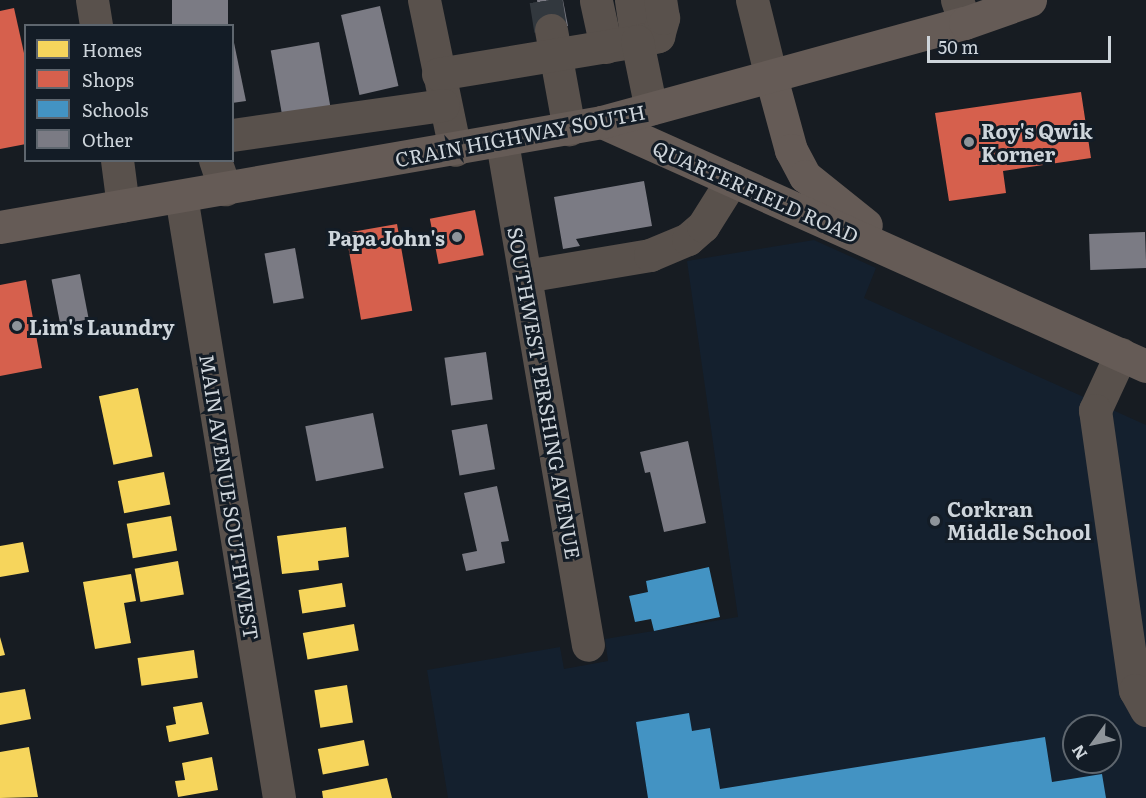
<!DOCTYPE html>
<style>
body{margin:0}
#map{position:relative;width:1146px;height:798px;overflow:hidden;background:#171c22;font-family:Literata,serif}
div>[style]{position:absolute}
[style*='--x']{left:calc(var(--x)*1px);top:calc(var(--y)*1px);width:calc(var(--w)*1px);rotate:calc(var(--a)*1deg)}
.built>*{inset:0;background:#14202e}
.homes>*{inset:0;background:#f6d55c;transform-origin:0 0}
.shops>*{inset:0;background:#d6604d;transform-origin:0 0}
.schools>*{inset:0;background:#4393c3}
.building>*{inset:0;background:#7b7b84;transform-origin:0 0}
.minor-tunnel>*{height:33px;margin-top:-16.5px;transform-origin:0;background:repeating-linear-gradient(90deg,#32383e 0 33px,transparent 0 49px)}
.minor>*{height:33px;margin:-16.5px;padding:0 16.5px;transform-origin:16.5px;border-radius:16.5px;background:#59514c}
.major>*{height:33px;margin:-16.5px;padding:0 16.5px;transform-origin:16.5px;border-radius:16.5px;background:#655b56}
.dots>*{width:16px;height:16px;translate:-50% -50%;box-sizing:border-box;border:3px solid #131c26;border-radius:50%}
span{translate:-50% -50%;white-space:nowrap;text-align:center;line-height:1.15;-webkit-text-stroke:6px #131c26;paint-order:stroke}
.poi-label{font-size:20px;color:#ced5db;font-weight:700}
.left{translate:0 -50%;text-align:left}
.right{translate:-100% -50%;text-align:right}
.street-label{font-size:20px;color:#ced5db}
.legend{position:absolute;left:24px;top:24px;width:210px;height:138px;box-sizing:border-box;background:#131c26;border:2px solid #5e666e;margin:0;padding:8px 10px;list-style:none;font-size:18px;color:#ced5db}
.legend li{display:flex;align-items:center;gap:12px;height:30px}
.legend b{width:30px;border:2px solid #5e666e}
.north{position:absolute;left:1062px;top:714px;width:60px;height:60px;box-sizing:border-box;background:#131c26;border:2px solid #5e666e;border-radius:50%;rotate:237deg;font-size:16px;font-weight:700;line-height:24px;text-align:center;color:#ced5db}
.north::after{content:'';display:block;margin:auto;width:21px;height:27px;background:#8e949a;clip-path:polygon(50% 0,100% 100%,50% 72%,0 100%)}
.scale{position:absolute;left:927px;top:36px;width:184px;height:27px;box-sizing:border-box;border:3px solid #ced5db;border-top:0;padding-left:8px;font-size:18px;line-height:21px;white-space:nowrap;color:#ced5db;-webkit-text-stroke:4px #131c26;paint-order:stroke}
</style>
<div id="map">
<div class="built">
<div style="clip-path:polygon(evenodd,814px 240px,876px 268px,864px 298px,1146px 425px,1146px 798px,448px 798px,427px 670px,560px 647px,564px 669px,608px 661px,605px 639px,738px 617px,687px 261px,814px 240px,1074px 726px,1110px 726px,1110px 762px,1074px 762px,1074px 726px)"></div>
</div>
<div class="homes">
<div style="left:138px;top:388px;width:70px;height:40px;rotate:78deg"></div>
<div style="left:164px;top:472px;width:33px;height:47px;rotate:79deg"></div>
<div style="left:171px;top:516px;width:35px;height:45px;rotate:80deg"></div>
<div style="clip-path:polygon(346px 527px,349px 557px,318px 561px,319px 570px,282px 574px,277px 536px)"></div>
<div style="clip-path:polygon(23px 542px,29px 572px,0 577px,0 546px)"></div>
<div style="left:178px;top:561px;width:34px;height:44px;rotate:80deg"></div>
<div style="clip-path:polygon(131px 574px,136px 601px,124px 603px,131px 643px,95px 649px,83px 582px)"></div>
<div style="left:342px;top:583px;width:24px;height:44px;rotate:81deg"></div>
<div style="left:354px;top:624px;width:27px;height:52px;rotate:80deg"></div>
<div style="clip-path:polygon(0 637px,5px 655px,0 656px)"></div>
<div style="left:194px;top:650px;width:28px;height:57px;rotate:82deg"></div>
<div style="left:347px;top:685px;width:38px;height:33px;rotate:81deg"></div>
<div style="clip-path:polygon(25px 689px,31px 719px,0 725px,0 693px)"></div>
<div style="clip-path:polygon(202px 702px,209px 734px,169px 742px,166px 726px,176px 724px,173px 707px)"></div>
<div style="left:364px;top:740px;width:26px;height:47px;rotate:79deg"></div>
<div style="clip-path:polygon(29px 747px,38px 797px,0 798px,0 752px)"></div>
<div style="clip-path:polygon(212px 757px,218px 790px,178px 797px,175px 781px,185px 780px,182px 763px)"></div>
<div style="clip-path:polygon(387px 778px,392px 798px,323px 798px,322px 791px)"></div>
</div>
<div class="shops">
<div style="clip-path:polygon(14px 8px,26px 62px,26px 144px,0 149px,0 11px)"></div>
<div style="clip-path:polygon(1081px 92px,1091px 158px,1003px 171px,1006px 193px,949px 201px,935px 113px)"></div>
<div style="left:475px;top:210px;width:46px;height:46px;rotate:79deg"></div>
<div style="left:397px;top:224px;width:88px;height:52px;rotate:80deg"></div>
<div style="clip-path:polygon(26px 280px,42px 368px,0 376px,0 285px)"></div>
</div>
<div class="schools">
<div style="clip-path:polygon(709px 567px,720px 617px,654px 631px,651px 619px,635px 622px,629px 596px,648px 592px,646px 581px)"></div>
<div style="clip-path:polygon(689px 713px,692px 731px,710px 728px,720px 789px,1045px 737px,1052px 782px,1102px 774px,1106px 798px,648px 798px,636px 722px)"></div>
</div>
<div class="building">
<div style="left:172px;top:0;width:56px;height:26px"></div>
<div style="clip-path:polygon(537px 0,563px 0,568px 26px,541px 31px)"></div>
<div style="left:380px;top:6px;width:82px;height:40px;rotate:77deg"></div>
<div style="clip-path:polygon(232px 33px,246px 101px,232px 103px)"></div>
<div style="left:319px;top:42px;width:69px;height:49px;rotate:80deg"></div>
<div style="clip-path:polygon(644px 181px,652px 226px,576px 239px,580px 246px,563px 249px,554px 197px)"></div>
<div style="left:1145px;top:232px;width:36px;height:56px;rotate:88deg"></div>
<div style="left:295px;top:248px;width:51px;height:31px;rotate:80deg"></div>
<div style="left:80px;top:274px;width:46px;height:29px;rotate:79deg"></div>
<div style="left:486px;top:352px;width:48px;height:42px;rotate:82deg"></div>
<div style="left:373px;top:413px;width:56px;height:69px;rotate:79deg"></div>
<div style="left:487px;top:424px;width:46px;height:36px;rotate:80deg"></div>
<div style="clip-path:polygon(688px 441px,706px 523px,664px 532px,650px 472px,645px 473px,640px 452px)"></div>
<div style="clip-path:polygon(497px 486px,509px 541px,501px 542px,505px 563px,466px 571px,462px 554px,477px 551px,464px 493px)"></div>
</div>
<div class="minor-tunnel">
<div style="--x:546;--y:0;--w:30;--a:81"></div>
</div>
<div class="minor">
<div style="--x:92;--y:0;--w:26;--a:81"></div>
<div style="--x:424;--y:0;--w:153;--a:78.3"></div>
<div style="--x:631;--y:0;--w:41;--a:81.7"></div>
<div style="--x:637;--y:41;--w:22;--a:-13"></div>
<div style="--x:658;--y:36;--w:19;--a:-74"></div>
<div style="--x:663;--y:18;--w:18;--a:-99"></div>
<div style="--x:752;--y:0;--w:79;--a:76.1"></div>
<div style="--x:957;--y:0;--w:24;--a:71"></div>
<div style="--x:596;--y:1;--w:47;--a:77.7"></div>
<div style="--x:551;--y:30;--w:101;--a:79.7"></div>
<div style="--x:438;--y:74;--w:202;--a:-9.4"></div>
<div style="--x:637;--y:41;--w:69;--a:78.4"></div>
<div style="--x:232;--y:135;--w:213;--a:-8.1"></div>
<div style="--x:502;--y:142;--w:510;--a:80.3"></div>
<div style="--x:117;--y:160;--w:46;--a:82.6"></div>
<div style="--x:215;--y:160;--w:31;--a:71"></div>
<div style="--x:181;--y:196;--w:610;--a:80.75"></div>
<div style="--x:525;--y:276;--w:127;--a:-9.5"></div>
<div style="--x:650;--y:255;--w:41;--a:-22.8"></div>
<div style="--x:688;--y:239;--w:20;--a:-41"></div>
<div style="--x:703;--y:226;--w:54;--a:-57.8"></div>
<div style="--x:1121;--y:354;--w:62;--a:114.9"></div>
<div style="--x:1095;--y:410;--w:283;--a:81.9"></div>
<div style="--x:1135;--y:690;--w:23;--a:61"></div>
</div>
<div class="major">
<div style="--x:771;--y:77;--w:76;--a:74.7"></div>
<div style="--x:791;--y:150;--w:30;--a:62"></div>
<div style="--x:805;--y:176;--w:78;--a:38.8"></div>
<div style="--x:602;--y:122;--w:596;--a:24.16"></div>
<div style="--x:0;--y:227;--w:611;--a:-9.89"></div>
<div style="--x:602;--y:122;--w:376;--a:-15.3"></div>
<div style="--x:965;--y:23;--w:69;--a:-19.5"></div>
</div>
<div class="dots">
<div style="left:969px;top:142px;background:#8e949a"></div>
<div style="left:457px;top:237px;background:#8e949a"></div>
<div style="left:17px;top:326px;background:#8e949a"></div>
<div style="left:935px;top:521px;background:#8e949a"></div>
</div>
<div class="poi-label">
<span class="left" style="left:981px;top:142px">Roy's Qwik<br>Korner</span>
<span class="right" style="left:445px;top:237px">Papa John's</span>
<span class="left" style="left:29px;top:326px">Lim's Laundry</span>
<span class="left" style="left:947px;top:520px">Corkran<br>Middle School</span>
</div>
<div class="street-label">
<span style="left:520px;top:135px;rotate:-11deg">CRAIN HIGHWAY SOUTH</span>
<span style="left:756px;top:191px;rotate:24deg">QUARTERFIELD ROAD</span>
<span style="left:545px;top:393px;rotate:80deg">SOUTHWEST PERSHING AVENUE</span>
<span style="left:230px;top:497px;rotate:81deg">MAIN AVENUE SOUTHWEST</span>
</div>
<ul class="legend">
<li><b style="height:16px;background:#f6d55c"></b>Homes</li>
<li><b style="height:16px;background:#d6604d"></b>Shops</li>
<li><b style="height:16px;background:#4393c3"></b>Schools</li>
<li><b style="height:16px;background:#7b7b84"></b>Other</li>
</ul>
<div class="north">N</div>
<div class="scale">50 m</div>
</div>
